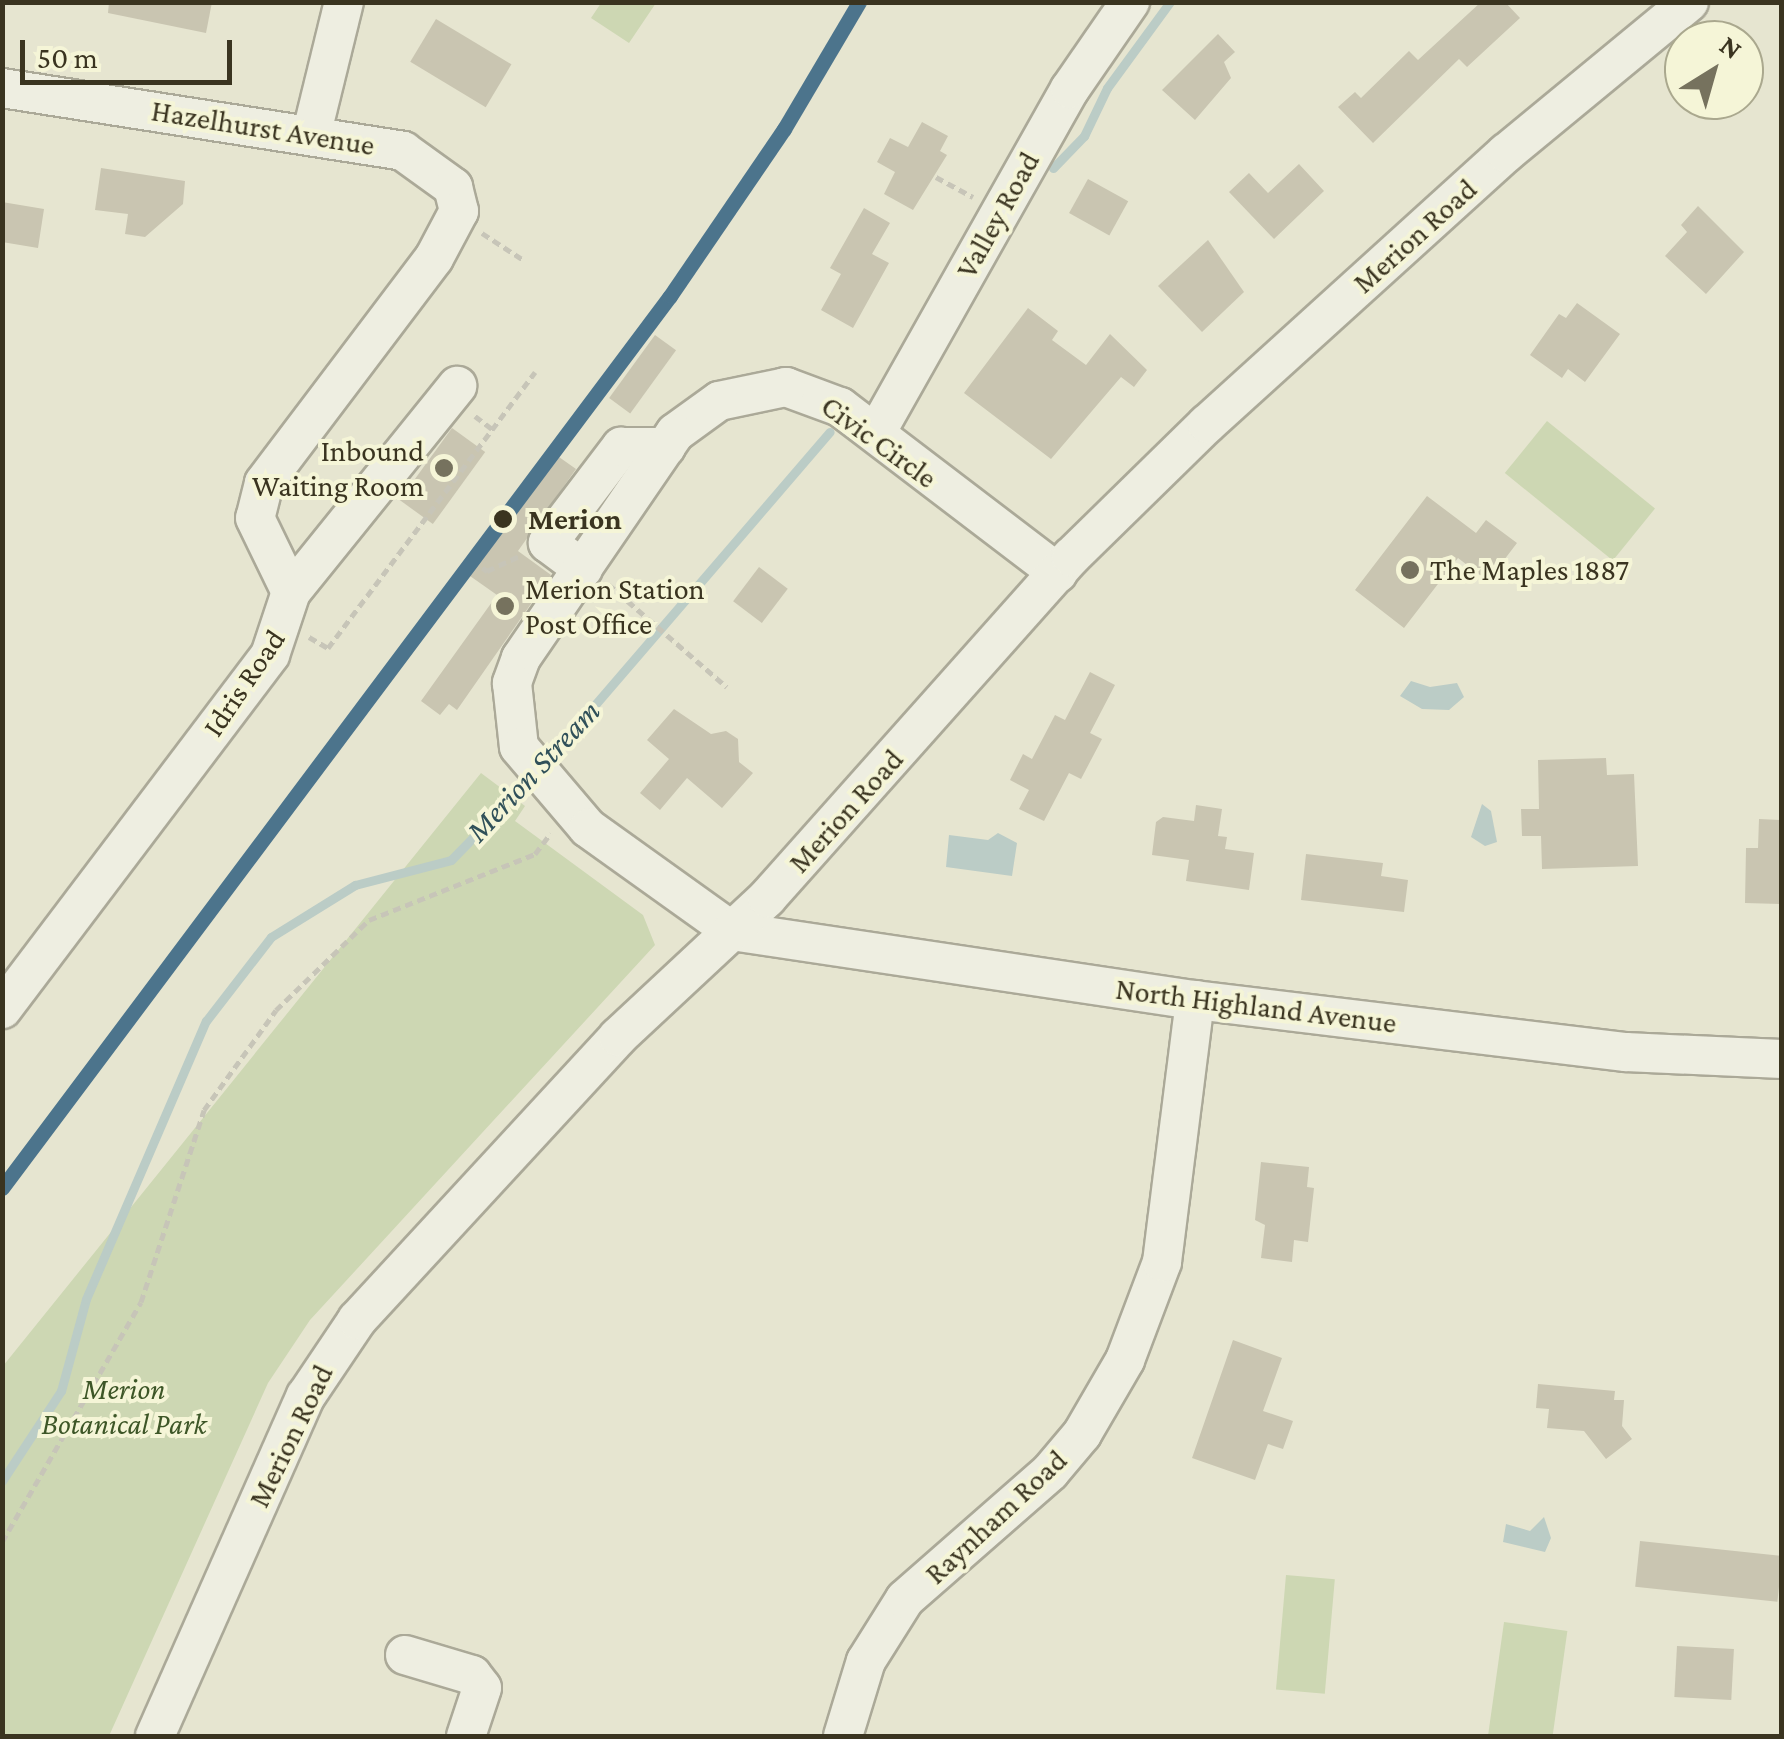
<!DOCTYPE html>
<style>
body{margin:0}
#map{position:relative;width:1784px;height:1739px;overflow:hidden;background:#e6e5d0;font-family:"Crimson Pro",serif}
div>[style]{position:absolute}
[style*='--x']{left:calc(var(--x)*1px);top:calc(var(--y)*1px);width:calc(var(--w)*1px);rotate:calc(var(--a)*1deg)}
.green>*{inset:0;background:#cdd7b3;transform-origin:0 0}
.water>*{inset:0;background:#bbccc6}
.stream>*{height:9px;margin:-4.5px;padding:0 4.5px;transform-origin:4.5px;border-radius:4.5px;background:#bbccc6}
.building>*{inset:0;background:#c9c5b1;transform-origin:0 0}
.path>*{height:5px;margin-top:-2.5px;transform-origin:0;background:repeating-linear-gradient(90deg,#c7c5b8 0 8px,transparent 0 13px)}
.roads{filter:drop-shadow(2px 0 #aba998) drop-shadow(-2px 0 #aba998) drop-shadow(0 2px #aba998) drop-shadow(0 -2px #aba998)}
.minor>*{height:38px;margin:-19px;padding:0 19px;transform-origin:19px;border-radius:19px;background:#eeeee1}
.rail-1>*{height:15px;margin:-7.5px;padding:0 7.5px;transform-origin:7.5px;border-radius:7.5px;background:#4c748c}
.dots>*{width:28px;height:28px;translate:-50% -50%;box-sizing:border-box;border:5px solid #f5f5d7;border-radius:50%}
span{translate:-50% -50%;white-space:nowrap;text-align:center;line-height:1.15;-webkit-text-stroke:8px #f5f5d7;paint-order:stroke}
.street-label{font-size:30px;color:#3a3420}
.poi-label{font-size:30px;color:#3a3420}
.right{translate:-100% -50%;text-align:right}
.left{translate:0 -50%;text-align:left}
.stop-label{font-size:30px;color:#3a3420;font-weight:700}
.park-label{font-size:30px;color:#3d5627;font-style:italic}
.water-label{font-size:32px;color:#305059;font-style:italic}
.frame{position:absolute;inset:0;border:5px solid #3a3420;pointer-events:none}
.north{position:absolute;left:1664px;top:20px;width:100px;height:100px;box-sizing:border-box;background:#f5f5d7;border:2px solid #aaa88e;border-radius:50%;rotate:37deg;font-size:28px;font-weight:700;line-height:40px;text-align:center;color:#3a3420}
.north::after{content:'';display:block;margin:auto;width:35px;height:45px;background:#76725e;clip-path:polygon(50% 0,100% 100%,50% 72%,0 100%)}
.scale{position:absolute;left:20px;top:40px;width:212px;height:45px;box-sizing:border-box;border:5px solid #3a3420;border-top:0;padding-left:12px;font-size:30px;line-height:35px;white-space:nowrap;color:#3a3420;-webkit-text-stroke:8px #f5f5d7;paint-order:stroke}
</style>
<div id="map">
<div class="green">
<div style="clip-path:polygon(601px 3px,601px 2px,656px 3px,629px 43px,591px 18px)"></div>
<div style="left:1547px;top:421px;width:139px;height:67px;rotate:39deg"></div>
<div style="clip-path:polygon(481px 773px,525px 806px,515px 821px,643px 915px,655px 945px,310px 1320px,268px 1383px,109px 1736px,3px 1736px,3px 1366px)"></div>
<div style="left:1286px;top:1575px;width:49px;height:115px;rotate:5deg"></div>
<div style="left:1504px;top:1622px;width:64px;height:115px;rotate:8deg"></div>
</div>
<div class="water">
<div style="clip-path:polygon(1411px 681px,1430px 687px,1457px 683px,1464px 697px,1449px 710px,1422px 709px,1400px 696px)"></div>
<div style="clip-path:polygon(1482px 804px,1491px 811px,1497px 842px,1485px 846px,1471px 837px)"></div>
<div style="clip-path:polygon(998px 833px,1017px 843px,1012px 876px,946px 867px,949px 835px,988px 840px)"></div>
<div style="clip-path:polygon(1544px 1517px,1551px 1538px,1545px 1552px,1503px 1542px,1506px 1524px,1530px 1531px)"></div>
</div>
<div class="stream">
<div style="--x:1053;--y:168;--w:45;--a:-45.9"></div>
<div style="--x:1084;--y:136;--w:53;--a:-64.4"></div>
<div style="--x:1107;--y:88;--w:107;--a:-53.8"></div>
<div style="--x:544;--y:764;--w:438;--a:-49.3"></div>
<div style="--x:2;--y:1481;--w:108;--a:-56.8"></div>
<div style="--x:61;--y:1391;--w:95;--a:-74.8"></div>
<div style="--x:86;--y:1299;--w:303;--a:-66.7"></div>
<div style="--x:206;--y:1021;--w:106;--a:-52.3"></div>
<div style="--x:271;--y:937;--w:99;--a:-31.8"></div>
<div style="--x:355;--y:885;--w:99;--a:-14.6"></div>
<div style="--x:451;--y:860;--w:117;--a:-45.7"></div>
</div>
<div class="building">
<div style="clip-path:polygon(109px 2px,212px 2px,206px 33px,108px 13px)"></div>
<div style="clip-path:polygon(1481px 2px,1505px 2px,1520px 18px,1467px 67px,1459px 59px,1373px 143px,1338px 107px,1355px 92px,1361px 98px,1409px 51px,1418px 60px)"></div>
<div style="left:436px;top:19px;width:88px;height:50px;rotate:31deg"></div>
<div style="clip-path:polygon(1218px 34px,1235px 52px,1224px 62px,1231px 78px,1195px 120px,1162px 90px)"></div>
<div style="clip-path:polygon(922px 122px,948px 136px,940px 151px,947px 155px,913px 210px,884px 194px,895px 172px,877px 162px,890px 138px,908px 147px)"></div>
<div style="clip-path:polygon(1299px 164px,1324px 191px,1274px 239px,1229px 192px,1249px 173px,1268px 193px)"></div>
<div style="clip-path:polygon(101px 168px,185px 181px,183px 204px,145px 237px,125px 234px,128px 214px,95px 210px)"></div>
<div style="left:1088px;top:179px;width:46px;height:39px;rotate:29deg"></div>
<div style="clip-path:polygon(2px 202px,44px 209px,38px 248px,2px 242px)"></div>
<div style="clip-path:polygon(1698px 206px,1744px 252px,1706px 294px,1665px 256px,1687px 232px,1681px 225px)"></div>
<div style="clip-path:polygon(864px 208px,890px 223px,872px 254px,889px 263px,853px 328px,821px 310px,841px 274px,830px 268px)"></div>
<div style="clip-path:polygon(1208px 240px,1244px 292px,1202px 332px,1158px 286px)"></div>
<div style="clip-path:polygon(1577px 303px,1620px 334px,1585px 382px,1568px 369px,1562px 378px,1530px 355px,1559px 314px,1566px 318px)"></div>
<div style="clip-path:polygon(1028px 308px,1058px 331px,1052px 340px,1086px 365px,1110px 334px,1147px 370px,1134px 387px,1121px 377px,1051px 459px,964px 393px)"></div>
<div style="left:655px;top:335px;width:26px;height:78px;rotate:36deg"></div>
<div style="left:452px;top:428px;width:41px;height:89px;rotate:36deg"></div>
<div style="clip-path:polygon(559px 457px,576px 469px,518px 551px,551px 575px,457px 710px,449px 704px,440px 715px,421px 701px,497px 595px,470px 576px)"></div>
<div style="clip-path:polygon(1427px 496px,1476px 533px,1486px 520px,1517px 543px,1488px 581px,1458px 558px,1404px 628px,1355px 590px)"></div>
<div style="left:759px;top:567px;width:36px;height:43px;rotate:37deg"></div>
<div style="clip-path:polygon(1090px 672px,1115px 685px,1090px 733px,1102px 739px,1081px 779px,1069px 773px,1044px 821px,1019px 809px,1029px 790px,1010px 780px,1023px 754px,1032px 759px,1055px 715px,1065px 720px)"></div>
<div style="clip-path:polygon(674px 709px,711px 734px,726px 731px,738px 739px,739px 762px,753px 773px,722px 808px,687px 778px,660px 810px,640px 793px,669px 759px,647px 740px)"></div>
<div style="clip-path:polygon(1606px 758px,1607px 775px,1634px 774px,1638px 866px,1542px 869px,1541px 836px,1522px 836px,1521px 809px,1539px 809px,1538px 760px)"></div>
<div style="clip-path:polygon(1196px 805px,1222px 809px,1218px 836px,1227px 837px,1225px 849px,1254px 853px,1249px 890px,1186px 881px,1189px 860px,1152px 855px,1156px 822px,1163px 817px,1194px 821px)"></div>
<div style="clip-path:polygon(1759px 819px,1782px 820px,1782px 904px,1745px 903px,1746px 848px,1758px 848px)"></div>
<div style="clip-path:polygon(1306px 854px,1383px 863px,1381px 876px,1408px 880px,1404px 912px,1301px 900px)"></div>
<div style="clip-path:polygon(1261px 1162px,1309px 1167px,1307px 1187px,1314px 1188px,1308px 1242px,1294px 1240px,1292px 1262px,1261px 1258px,1265px 1225px,1255px 1220px)"></div>
<div style="clip-path:polygon(1233px 1340px,1282px 1358px,1263px 1411px,1293px 1421px,1283px 1449px,1268px 1444px,1255px 1480px,1192px 1458px)"></div>
<div style="clip-path:polygon(1538px 1384px,1615px 1391px,1614px 1400px,1624px 1400px,1622px 1426px,1632px 1439px,1606px 1459px,1584px 1431px,1547px 1428px,1549px 1409px,1536px 1408px)"></div>
<div style="left:1640px;top:1541px;width:143px;height:46px;rotate:6deg"></div>
<div style="left:1677px;top:1646px;width:57px;height:51px;rotate:3deg"></div>
</div>
<div class="path">
<div style="--x:936;--y:177;--w:42;--a:28.4"></div>
<div style="--x:482;--y:233;--w:48;--a:33"></div>
<div style="--x:475;--y:416;--w:21;--a:37"></div>
<div style="--x:472;--y:560;--w:19;--a:36"></div>
<div style="--x:487;--y:571;--w:38;--a:-25"></div>
<div style="--x:608;--y:584;--w:157;--a:40.9"></div>
<div style="--x:309;--y:637;--w:22;--a:30"></div>
<div style="--x:328;--y:648;--w:345;--a:-53.1"></div>
<div style="--x:2;--y:1542;--w:277;--a:-59.9"></div>
<div style="--x:141;--y:1302;--w:202;--a:-71.8"></div>
<div style="--x:204;--y:1110;--w:123;--a:-54.2"></div>
<div style="--x:276;--y:1010;--w:129;--a:-44.1"></div>
<div style="--x:369;--y:920;--w:179;--a:-21.7"></div>
<div style="--x:535;--y:854;--w:26;--a:-53"></div>
</div>
<div class="roads">
<div class="minor">
<div style="--x:2;--y:88;--w:406;--a:8.9"></div>
<div style="--x:403;--y:151;--w:62;--a:35.8"></div>
<div style="--x:453;--y:187;--w:25;--a:76"></div>
<div style="--x:459;--y:211;--w:53;--a:118"></div>
<div style="--x:434;--y:258;--w:282;--a:127.1"></div>
<div style="--x:264;--y:483;--w:36;--a:104"></div>
<div style="--x:255;--y:518;--w:82;--a:64.1"></div>
<div style="--x:291;--y:592;--w:66;--a:108.4"></div>
<div style="--x:270;--y:655;--w:444;--a:127.1"></div>
<div style="--x:312;--y:132;--w:134;--a:-76.2"></div>
<div style="--x:876;--y:433;--w:395;--a:-60.6"></div>
<div style="--x:1070;--y:89;--w:106;--a:-55.4"></div>
<div style="--x:583;--y:569;--w:44;--a:-143.4"></div>
<div style="--x:548;--y:543;--w:121;--a:-52.8"></div>
<div style="--x:621;--y:447;--w:45;--a:0"></div>
<div style="--x:1058;--y:573;--w:274;--a:-142.7"></div>
<div style="--x:840;--y:407;--w:58;--a:-159.7"></div>
<div style="--x:786;--y:387;--w:68;--a:168.2"></div>
<div style="--x:719;--y:401;--w:54;--a:144"></div>
<div style="--x:675;--y:433;--w:273;--a:124.4"></div>
<div style="--x:521;--y:658;--w:27;--a:110"></div>
<div style="--x:512;--y:683;--w:64;--a:83.8"></div>
<div style="--x:519;--y:747;--w:106;--a:49.6"></div>
<div style="--x:588;--y:828;--w:177;--a:35.6"></div>
<div style="--x:732;--y:931;--w:468;--a:8.5"></div>
<div style="--x:1195;--y:1000;--w:434;--a:6.9"></div>
<div style="--x:1626;--y:1052;--w:156;--a:2.6"></div>
<div style="--x:291;--y:592;--w:265;--a:-51.1"></div>
<div style="--x:405;--y:1655;--w:70;--a:16.6"></div>
<div style="--x:472;--y:1675;--w:16;--a:52"></div>
<div style="--x:482;--y:1688;--w:51;--a:108.4"></div>
<div style="--x:155;--y:1736;--w:372;--a:-66.1"></div>
<div style="--x:306;--y:1396;--w:92;--a:-56.1"></div>
<div style="--x:357;--y:1320;--w:385;--a:-47.3"></div>
<div style="--x:618;--y:1037;--w:204;--a:-43"></div>
<div style="--x:767;--y:898;--w:457;--a:-48.3"></div>
<div style="--x:1071;--y:557;--w:190;--a:-44.4"></div>
<div style="--x:1207;--y:424;--w:404;--a:-42.2"></div>
<div style="--x:1506;--y:153;--w:237;--a:-39.5"></div>
<div style="--x:843;--y:1736;--w:78;--a:-73"></div>
<div style="--x:866;--y:1661;--w:73;--a:-57.8"></div>
<div style="--x:905;--y:1599;--w:193;--a:-41.2"></div>
<div style="--x:1050;--y:1472;--w:50;--a:-49.9"></div>
<div style="--x:1082;--y:1434;--w:86;--a:-59.8"></div>
<div style="--x:1125;--y:1360;--w:105;--a:-69.3"></div>
<div style="--x:1162;--y:1262;--w:264;--a:-82.8"></div>
</div>
</div>
<div class="rail-1">
<div style="--x:2;--y:1188;--w:1114;--a:-53.17"></div>
<div style="--x:670;--y:296;--w:202;--a:-55.7"></div>
<div style="--x:784;--y:129;--w:147;--a:-59.4"></div>
</div>
<div class="dots">
<div style="left:444px;top:468px;background:#76725e"></div>
<div style="left:503px;top:519px;background:#3a3420"></div>
<div style="left:1410px;top:570px;background:#76725e"></div>
<div style="left:505px;top:606px;background:#76725e"></div>
</div>
<div class="street-label">
<span style="left:263px;top:128px;rotate:9deg">Hazelhurst Avenue</span>
<span style="left:998px;top:215px;rotate:-61deg">Valley Road</span>
<span style="left:1415px;top:236px;rotate:-42deg">Merion Road</span>
<span style="left:879px;top:442px;rotate:36deg">Civic Circle</span>
<span style="left:244px;top:683px;rotate:-56deg">Idris Road</span>
<span style="left:846px;top:811px;rotate:-48deg">Merion Road</span>
<span style="left:1256px;top:1006px;rotate:7deg">North Highland Avenue</span>
<span style="left:291px;top:1436px;rotate:-64deg">Merion Road</span>
<span style="left:996px;top:1517px;rotate:-43deg">Raynham Road</span>
</div>
<div class="poi-label">
<span class="right" style="left:424px;top:468px">Inbound<br>Waiting Room</span>
<span class="left" style="left:1430px;top:570px">The Maples 1887</span>
<span class="left" style="left:525px;top:606px">Merion Station<br>Post Office</span>
</div>
<div class="stop-label">
<span class="left" style="left:528px;top:519px">Merion</span>
</div>
<div class="park-label">
<span style="left:124px;top:1406px">Merion<br>Botanical Park</span>
</div>
<div class="water-label">
<span style="left:533px;top:771px;rotate:-47deg">Merion Stream</span>
</div>
<div class="frame"></div>
<div class="north">N</div>
<div class="scale">50 m</div>
</div>
